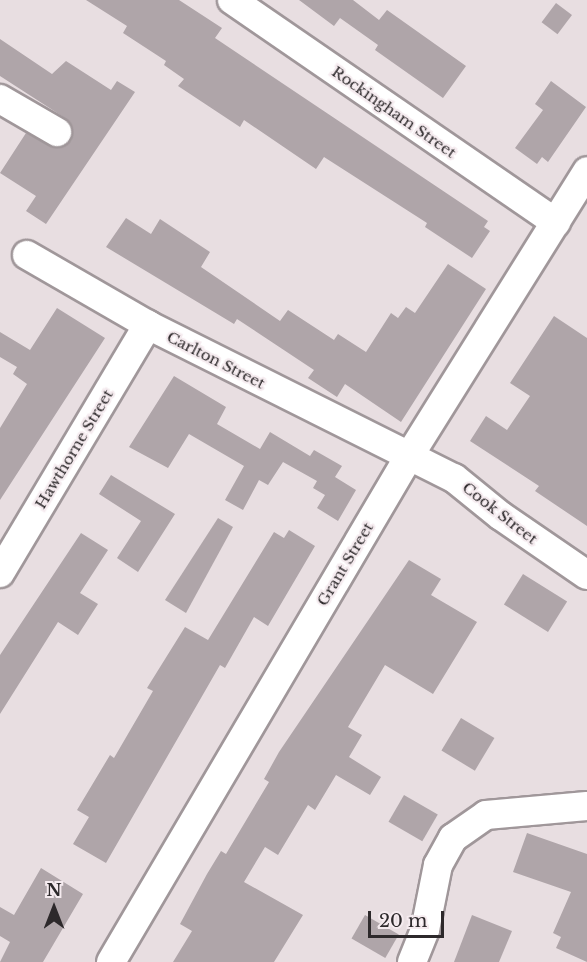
<!DOCTYPE html>
<style>
body{margin:0}
#map{position:relative;width:587px;height:962px;overflow:hidden;background:#e8dee1;font-family:"Libre Baskerville",serif}
div>[style]{position:absolute}
[style*='--x']{left:calc(var(--x)*1px);top:calc(var(--y)*1px);width:calc(var(--w)*1px);rotate:calc(var(--a)*1deg)}
.building>*{inset:0;background:#afa5a9;transform-origin:0 0}
.roads{filter:drop-shadow(2px 0 #a0979a) drop-shadow(-2px 0 #a0979a) drop-shadow(0 2px #a0979a) drop-shadow(0 -2px #a0979a)}
.minor>*{height:28px;margin:-14px;padding:0 14px;transform-origin:14px;border-radius:14px;background:#fff}
span{translate:-50% -50%;white-space:nowrap;text-align:center;line-height:1.15;-webkit-text-stroke:4.5px #f5ebef;paint-order:stroke}
.street-label{font-size:15px;color:#2d292b}
.north{position:absolute;left:24px;top:878px;width:60px;height:60px;-webkit-text-stroke:4px #f5ebef;paint-order:stroke;rotate:0deg;font-size:16px;font-weight:700;line-height:24px;text-align:center;color:#2d292b}
.north::after{content:'';display:block;margin:auto;width:21px;height:27px;background:#2d292b;clip-path:polygon(50% 0,100% 100%,50% 72%,0 100%)}
.scale{position:absolute;left:368px;top:911px;width:76px;height:27px;box-sizing:border-box;border:3px solid #2d292b;border-top:0;padding-left:8px;font-size:18px;line-height:21px;white-space:nowrap;color:#2d292b;-webkit-text-stroke:4px #f5ebef;paint-order:stroke}
</style>
<div id="map">
<div class="building">
<div style="clip-path:polygon(86px 0,179px 0,222px 28px,215px 38px,488px 221px,484px 227px,490px 231px,472px 258px,425px 227px,427px 223px,324px 157px,316px 169px,244px 120px,240px 127px,178px 86px,184px 79px,164px 65px,166px 61px,123px 33px,127px 26px)"></div>
<div style="clip-path:polygon(299px 0,353px 0,379px 20px,387px 10px,466px 66px,443px 98px,375px 50px,378px 45px,340px 18px,334px 26px)"></div>
<div style="left:556px;top:3px;width:20px;height:24px;rotate:37deg"></div>
<div style="clip-path:polygon(0 39px,52px 74px,66px 61px,111px 90px,117px 81px,135px 92px,46px 224px,26px 211px,36px 196px,0 173px,26px 133px,58px 148px,71px 141px,73px 131px,65px 118px,0 76px)"></div>
<div style="clip-path:polygon(551px 81px,586px 107px,548px 162px,542px 157px,537px 164px,515px 148px,543px 110px,535px 104px)"></div>
<div style="clip-path:polygon(126px 218px,151px 234px,160px 219px,210px 252px,201px 267px,280px 321px,288px 310px,334px 340px,338px 334px,366px 352px,391px 313px,398px 318px,406px 307px,415px 313px,448px 264px,486px 289px,401px 422px,345px 384px,337px 397px,308px 378px,314px 370px,237px 319px,234px 324px,106px 247px)"></div>
<div style="clip-path:polygon(57px 308px,105px 338px,0 500px,0 428px,27px 384px,13px 374px,17px 367px,0 357px,0 332px,30px 350px)"></div>
<div style="clip-path:polygon(554px 316px,587px 338px,587px 526px,535px 491px,539px 486px,470px 441px,486px 416px,507px 430px,530px 396px,510px 383px)"></div>
<div style="clip-path:polygon(174px 376px,226px 407px,217px 424px,260px 449px,270px 432px,310px 456px,314px 450px,342px 466px,335px 477px,356px 490px,338px 521px,317px 508px,325px 495px,313px 488px,317px 481px,283px 462px,268px 485px,259px 480px,243px 510px,225px 500px,244px 466px,189px 434px,168px 468px,129px 447px)"></div>
<div style="clip-path:polygon(111px 475px,175px 514px,138px 572px,117px 558px,141px 521px,99px 494px)"></div>
<div style="clip-path:polygon(218px 518px,233px 527px,186px 613px,165px 600px)"></div>
<div style="clip-path:polygon(289px 530px,315px 546px,268px 626px,254px 617px,225px 668px,220px 665px,106px 863px,73px 844px,89px 817px,77px 810px,110px 755px,114px 758px,153px 691px,147px 688px,185px 627px,208px 640px,274px 532px,284px 538px)"></div>
<div style="clip-path:polygon(81px 533px,108px 550px,80px 593px,98px 604px,78px 635px,58px 622px,0 714px,0 655px)"></div>
<div style="clip-path:polygon(409px 560px,441px 579px,431px 595px,477px 622px,433px 694px,385px 665px,348px 727px,362px 735px,349px 757px,381px 777px,370px 795px,336px 775px,315px 810px,308px 805px,278px 855px,265px 847px,244px 882px,303px 915px,274px 962px,173px 962px,192px 931px,180px 924px,207px 874px,221px 851px,226px 854px,269px 782px,264px 779px,279px 752px)"></div>
<div style="left:523px;top:574px;width:52px;height:36px;rotate:32deg"></div>
<div style="left:461px;top:718px;width:39px;height:38px;rotate:31deg"></div>
<div style="left:404px;top:795px;width:39px;height:31px;rotate:30deg"></div>
<div style="clip-path:polygon(527px 833px,587px 854px,587px 962px,556px 948px,561px 937px,553px 933px,571px 892px,513px 872px)"></div>
<div style="clip-path:polygon(41px 868px,83px 894px,43px 962px,0 962px,10px 942px,0 936px,0 907px,14px 915px)"></div>
<div style="left:365px;top:915px;width:39px;height:27px;rotate:30deg"></div>
<div style="clip-path:polygon(472px 915px,512px 931px,499px 962px,454px 962px)"></div>
</div>
<div class="roads">
<div class="minor">
<div style="--x:232;--y:0;--w:393;--a:34.5"></div>
<div style="--x:0;--y:99;--w:66;--a:30.1"></div>
<div style="--x:27;--y:255;--w:140;--a:30"></div>
<div style="--x:148;--y:325;--w:342;--a:26.6"></div>
<div style="--x:454;--y:478;--w:60;--a:39"></div>
<div style="--x:501;--y:516;--w:104;--a:34.5"></div>
<div style="--x:0;--y:573;--w:289;--a:-59.2"></div>
<div style="--x:111;--y:962;--w:585;--a:-59.49"></div>
<div style="--x:408;--y:458;--w:338;--a:-58"></div>
<div style="--x:412;--y:962;--w:35;--a:-68"></div>
<div style="--x:425;--y:930;--w:66;--a:-78.7"></div>
<div style="--x:438;--y:865;--w:31;--a:-61"></div>
<div style="--x:453;--y:838;--w:40;--a:-34.9"></div>
<div style="--x:486;--y:815;--w:101;--a:-5.1"></div>
</div>
</div>
<div class="street-label">
<span style="left:394px;top:112px;rotate:35deg">Rockingham Street</span>
<span style="left:216px;top:360px;rotate:27deg">Carlton Street</span>
<span style="left:74px;top:449px;rotate:-59deg">Hawthorne Street</span>
<span style="left:500px;top:513px;rotate:38deg">Cook Street</span>
<span style="left:345px;top:564px;rotate:-59deg">Grant Street</span>
</div>
<div class="north">N</div>
<div class="scale">20 m</div>
</div>
